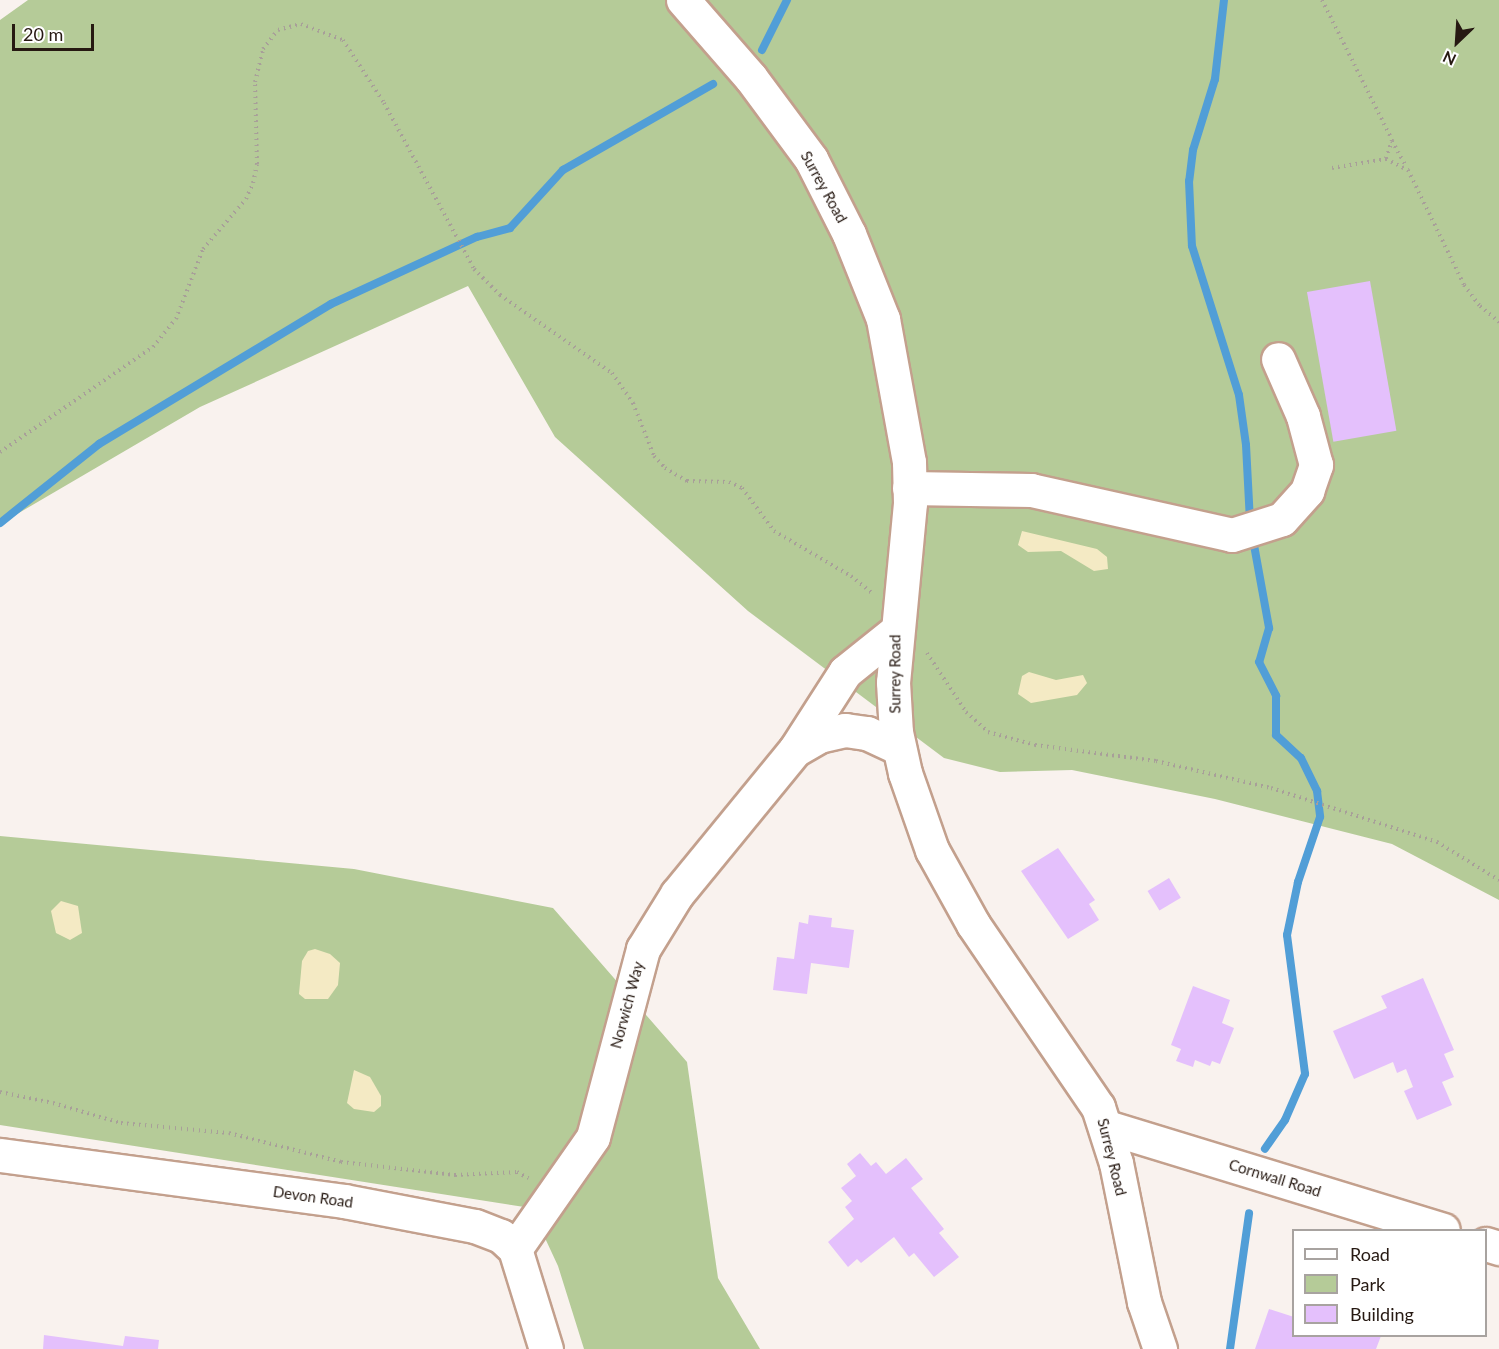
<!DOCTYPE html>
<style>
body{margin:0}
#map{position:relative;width:1499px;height:1349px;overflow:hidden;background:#f9f2ee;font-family:Lato,sans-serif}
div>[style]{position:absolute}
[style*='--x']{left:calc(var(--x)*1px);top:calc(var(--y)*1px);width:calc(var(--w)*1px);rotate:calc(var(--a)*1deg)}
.green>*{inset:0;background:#b5cb98}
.sand>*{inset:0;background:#f4eac4}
.stream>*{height:8px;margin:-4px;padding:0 4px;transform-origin:4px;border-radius:4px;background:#519ed7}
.building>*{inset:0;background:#e4c0fc;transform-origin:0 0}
.path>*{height:4px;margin-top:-2px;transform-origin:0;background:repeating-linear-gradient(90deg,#a89f99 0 1.5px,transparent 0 6px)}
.roads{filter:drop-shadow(2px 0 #c3a08d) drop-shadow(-2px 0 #c3a08d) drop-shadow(0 2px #c3a08d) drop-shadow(0 -2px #c3a08d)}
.minor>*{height:33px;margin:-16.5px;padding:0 16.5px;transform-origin:16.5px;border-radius:16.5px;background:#fff}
span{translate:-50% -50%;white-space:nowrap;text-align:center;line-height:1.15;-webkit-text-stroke:5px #fff;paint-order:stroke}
.street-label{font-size:15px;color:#261912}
.legend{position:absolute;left:1292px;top:1229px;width:195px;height:108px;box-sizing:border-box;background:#fff;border:2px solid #a8a3a0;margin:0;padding:8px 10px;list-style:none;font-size:18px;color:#261912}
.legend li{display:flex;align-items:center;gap:12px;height:30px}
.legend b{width:30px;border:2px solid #a8a3a0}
.north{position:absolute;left:1427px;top:12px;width:60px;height:60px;-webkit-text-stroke:4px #fff;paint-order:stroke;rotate:205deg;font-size:16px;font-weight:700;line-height:24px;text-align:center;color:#261912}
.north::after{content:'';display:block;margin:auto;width:21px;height:27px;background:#261912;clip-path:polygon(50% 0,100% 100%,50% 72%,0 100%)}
.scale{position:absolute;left:12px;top:24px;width:82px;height:27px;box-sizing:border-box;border:3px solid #261912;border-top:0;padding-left:8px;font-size:18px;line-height:21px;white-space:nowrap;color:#261912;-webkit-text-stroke:4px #fff;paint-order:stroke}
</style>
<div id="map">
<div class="green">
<div style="clip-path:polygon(28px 0,1499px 0,1499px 900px,1392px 844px,1215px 799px,1072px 770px,1000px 772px,944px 758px,748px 611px,555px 437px,468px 286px,200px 407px,0 524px,0 20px)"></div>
<div style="clip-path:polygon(0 836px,354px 869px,553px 908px,687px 1062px,718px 1278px,760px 1349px,584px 1349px,558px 1266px,531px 1208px,0 1125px)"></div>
</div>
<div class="sand">
<div style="clip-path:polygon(1022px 531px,1097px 549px,1107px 557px,1108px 569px,1094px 571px,1061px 551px,1028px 552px,1018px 545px)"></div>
<div style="clip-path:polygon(1029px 672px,1056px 680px,1083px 675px,1087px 683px,1077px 695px,1031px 703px,1018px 694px,1022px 676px)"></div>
<div style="clip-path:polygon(61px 901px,78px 906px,82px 933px,70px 940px,56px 933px,51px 911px)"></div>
<div style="clip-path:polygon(315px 949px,330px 954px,340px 963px,338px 985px,328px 999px,305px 999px,299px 994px,302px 961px,308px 951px)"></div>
<div style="clip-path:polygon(354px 1070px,370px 1077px,381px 1096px,381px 1106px,374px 1112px,354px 1109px,347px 1103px)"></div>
</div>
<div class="stream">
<div style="--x:1224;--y:0;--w:80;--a:96.5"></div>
<div style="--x:1215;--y:79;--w:74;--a:107.2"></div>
<div style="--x:1193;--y:150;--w:31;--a:97"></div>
<div style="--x:1189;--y:181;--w:65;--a:87.4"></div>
<div style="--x:1192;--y:246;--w:156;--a:72.5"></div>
<div style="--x:1239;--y:395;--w:50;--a:82"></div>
<div style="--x:1246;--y:445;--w:76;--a:87"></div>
<div style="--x:762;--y:50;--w:56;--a:-63.4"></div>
<div style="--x:0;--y:523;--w:127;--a:-38.6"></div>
<div style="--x:99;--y:444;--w:271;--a:-31.1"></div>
<div style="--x:331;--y:304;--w:161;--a:-24.7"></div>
<div style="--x:477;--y:237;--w:34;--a:-15"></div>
<div style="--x:510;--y:228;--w:79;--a:-47.6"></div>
<div style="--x:563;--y:170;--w:173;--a:-29.8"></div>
<div style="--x:1252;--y:534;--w:96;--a:79.7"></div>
<div style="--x:1269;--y:628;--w:35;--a:106"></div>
<div style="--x:1259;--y:662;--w:38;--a:63"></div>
<div style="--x:1276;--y:696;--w:39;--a:90"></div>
<div style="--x:1276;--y:735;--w:34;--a:43"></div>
<div style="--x:1301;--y:758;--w:37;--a:64"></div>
<div style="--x:1317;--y:791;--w:26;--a:83"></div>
<div style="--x:1320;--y:817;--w:69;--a:108.7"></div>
<div style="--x:1298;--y:882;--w:54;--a:101.7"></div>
<div style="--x:1287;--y:935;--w:140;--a:82.6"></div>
<div style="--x:1305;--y:1074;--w:50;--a:113.5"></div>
<div style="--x:1285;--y:1120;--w:35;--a:125"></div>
<div style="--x:1230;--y:1349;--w:137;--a:-82"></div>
</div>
<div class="building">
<div style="left:1370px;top:281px;width:152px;height:64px;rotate:80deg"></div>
<div style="clip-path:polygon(1058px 848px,1095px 900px,1089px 904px,1099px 920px,1068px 939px,1021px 871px)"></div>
<div style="left:1169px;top:878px;width:23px;height:25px;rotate:59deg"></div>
<div style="clip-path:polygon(809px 915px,832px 918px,831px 927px,854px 930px,849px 968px,811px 963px,807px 994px,773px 990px,777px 957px,794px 959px,799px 922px,808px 924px)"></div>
<div style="clip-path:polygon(1423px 978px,1454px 1050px,1444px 1054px,1454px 1077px,1442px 1082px,1452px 1105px,1417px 1120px,1404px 1091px,1413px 1087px,1406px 1069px,1397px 1073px,1393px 1062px,1354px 1079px,1333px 1031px,1387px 1008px,1381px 996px)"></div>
<div style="clip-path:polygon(1193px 986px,1230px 1000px,1222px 1023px,1234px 1028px,1220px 1064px,1212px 1061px,1210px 1066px,1195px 1060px,1193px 1067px,1176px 1061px,1181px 1049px,1171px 1045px)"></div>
<div style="clip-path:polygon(860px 1153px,871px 1166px,876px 1162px,886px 1174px,906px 1158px,923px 1179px,911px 1188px,944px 1229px,939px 1233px,959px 1257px,934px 1277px,914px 1253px,909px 1257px,894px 1237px,861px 1263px,857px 1259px,848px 1267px,828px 1242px,854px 1219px,845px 1207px,852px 1201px,841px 1188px,856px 1176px,847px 1164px)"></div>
<div style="clip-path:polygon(1269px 1309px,1294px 1317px,1294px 1336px,1381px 1336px,1376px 1349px,1255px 1349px)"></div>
<div style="clip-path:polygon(44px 1335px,123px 1346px,125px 1336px,159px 1340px,158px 1349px,43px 1349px)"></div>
</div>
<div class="path">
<div style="--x:1322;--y:0;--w:157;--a:63.4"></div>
<div style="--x:1392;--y:140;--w:20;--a:108"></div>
<div style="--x:1392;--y:141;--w:29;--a:61"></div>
<div style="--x:1332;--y:168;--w:55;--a:-9.5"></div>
<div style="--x:1386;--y:159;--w:25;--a:27"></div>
<div style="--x:1408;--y:170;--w:128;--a:64"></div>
<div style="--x:1464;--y:285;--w:26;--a:53"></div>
<div style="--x:1480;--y:306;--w:25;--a:40"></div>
<div style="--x:0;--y:452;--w:186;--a:-34.5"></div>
<div style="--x:153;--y:347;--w:36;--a:-51"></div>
<div style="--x:176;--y:319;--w:75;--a:-68.9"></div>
<div style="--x:203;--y:249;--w:66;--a:-49.3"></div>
<div style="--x:246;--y:199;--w:17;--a:-66"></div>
<div style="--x:253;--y:183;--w:19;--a:-78"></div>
<div style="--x:257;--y:164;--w:82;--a:-91.4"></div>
<div style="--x:255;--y:82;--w:34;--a:-76"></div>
<div style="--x:263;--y:49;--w:24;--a:-52"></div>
<div style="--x:278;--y:30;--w:24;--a:-15"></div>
<div style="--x:301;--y:24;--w:45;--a:20.9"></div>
<div style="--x:343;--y:40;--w:75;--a:56.9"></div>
<div style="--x:384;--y:103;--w:189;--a:61.5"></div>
<div style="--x:474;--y:269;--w:37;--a:45"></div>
<div style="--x:500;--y:295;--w:136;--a:34.9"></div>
<div style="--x:612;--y:373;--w:37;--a:55"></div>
<div style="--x:633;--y:403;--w:57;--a:68.4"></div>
<div style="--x:654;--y:456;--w:16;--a:47"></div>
<div style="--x:665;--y:468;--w:26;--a:31"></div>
<div style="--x:687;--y:481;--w:42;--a:1.4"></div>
<div style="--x:729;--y:482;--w:14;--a:25"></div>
<div style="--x:742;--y:488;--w:54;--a:53.3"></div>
<div style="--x:774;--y:531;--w:89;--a:30.3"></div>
<div style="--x:851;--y:576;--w:26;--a:39"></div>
<div style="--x:927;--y:653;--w:71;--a:56.5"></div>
<div style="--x:966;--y:712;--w:30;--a:42"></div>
<div style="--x:988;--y:732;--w:49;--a:15.5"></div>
<div style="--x:1035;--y:745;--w:122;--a:7.5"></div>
<div style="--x:1156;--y:761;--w:118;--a:13.2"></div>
<div style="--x:1271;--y:788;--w:175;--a:18"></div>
<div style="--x:1437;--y:842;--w:73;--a:31.5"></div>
<div style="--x:0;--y:1092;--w:54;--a:11.7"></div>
<div style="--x:53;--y:1103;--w:71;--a:16.4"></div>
<div style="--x:121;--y:1123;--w:108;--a:5.3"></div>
<div style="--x:229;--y:1133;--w:116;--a:14.5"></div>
<div style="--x:341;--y:1162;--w:115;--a:6.5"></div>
<div style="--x:455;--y:1175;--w:62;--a:-2.8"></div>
<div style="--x:517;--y:1172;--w:13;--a:29"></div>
</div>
<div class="roads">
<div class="minor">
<div style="--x:683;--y:0;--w:103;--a:48.9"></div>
<div style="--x:751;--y:78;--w:101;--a:53.5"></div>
<div style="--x:811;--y:159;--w:84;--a:63.1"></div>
<div style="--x:849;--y:234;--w:92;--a:68.2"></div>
<div style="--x:883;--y:319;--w:145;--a:79.7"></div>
<div style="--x:909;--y:462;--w:41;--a:88.6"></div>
<div style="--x:910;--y:503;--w:180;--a:95.4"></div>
<div style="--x:893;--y:682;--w:50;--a:86.6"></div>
<div style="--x:896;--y:732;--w:42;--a:77.6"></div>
<div style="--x:905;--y:773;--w:82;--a:70.7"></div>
<div style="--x:932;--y:850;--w:85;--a:61"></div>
<div style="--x:973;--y:924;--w:222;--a:55.7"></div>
<div style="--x:1098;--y:1107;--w:59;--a:72.2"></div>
<div style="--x:1116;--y:1163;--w:142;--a:78.6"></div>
<div style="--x:1144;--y:1302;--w:50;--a:71.2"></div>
<div style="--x:909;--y:488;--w:122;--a:0.9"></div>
<div style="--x:1031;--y:490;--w:206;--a:12.6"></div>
<div style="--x:1232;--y:535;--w:52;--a:-17.7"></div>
<div style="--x:1282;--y:519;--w:38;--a:-48"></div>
<div style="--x:1307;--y:491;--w:28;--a:-71"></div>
<div style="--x:1316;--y:465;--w:51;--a:-104.9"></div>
<div style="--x:1303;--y:416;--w:62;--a:-113.7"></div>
<div style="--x:795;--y:750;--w:28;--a:-30"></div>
<div style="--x:819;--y:736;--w:27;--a:-13"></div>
<div style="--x:845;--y:730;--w:22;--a:8"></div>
<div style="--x:867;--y:733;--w:35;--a:25"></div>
<div style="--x:1107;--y:1127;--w:351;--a:17"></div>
<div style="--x:0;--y:1155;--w:347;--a:7.6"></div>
<div style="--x:344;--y:1201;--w:133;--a:10.8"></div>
<div style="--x:475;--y:1226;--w:28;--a:21"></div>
<div style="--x:501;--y:1236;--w:19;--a:43"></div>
<div style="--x:515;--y:1249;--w:105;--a:72.8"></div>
<div style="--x:1486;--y:1244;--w:14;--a:17"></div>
<div style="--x:515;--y:1249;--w:136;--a:-55.1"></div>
<div style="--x:593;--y:1137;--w:195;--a:-75.1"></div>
<div style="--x:643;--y:949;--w:65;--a:-58.3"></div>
<div style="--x:677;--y:894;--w:186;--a:-50.7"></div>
<div style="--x:795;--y:750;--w:93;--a:-57.3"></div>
<div style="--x:845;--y:672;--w:64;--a:-38.7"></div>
</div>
</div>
<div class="street-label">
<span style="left:824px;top:187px;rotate:61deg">Surrey Road</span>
<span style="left:895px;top:674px;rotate:-90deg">Surrey Road</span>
<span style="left:627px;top:1005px;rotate:-75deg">Norwich Way</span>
<span style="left:1112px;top:1157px;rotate:76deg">Surrey Road</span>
<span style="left:1275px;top:1178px;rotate:17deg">Cornwall Road</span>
<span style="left:313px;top:1197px;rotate:8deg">Devon Road</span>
</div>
<ul class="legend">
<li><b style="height:8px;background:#fff"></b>Road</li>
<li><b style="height:16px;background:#b5cb98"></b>Park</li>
<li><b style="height:16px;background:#e4c0fc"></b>Building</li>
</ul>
<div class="north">N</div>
<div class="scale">20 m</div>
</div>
